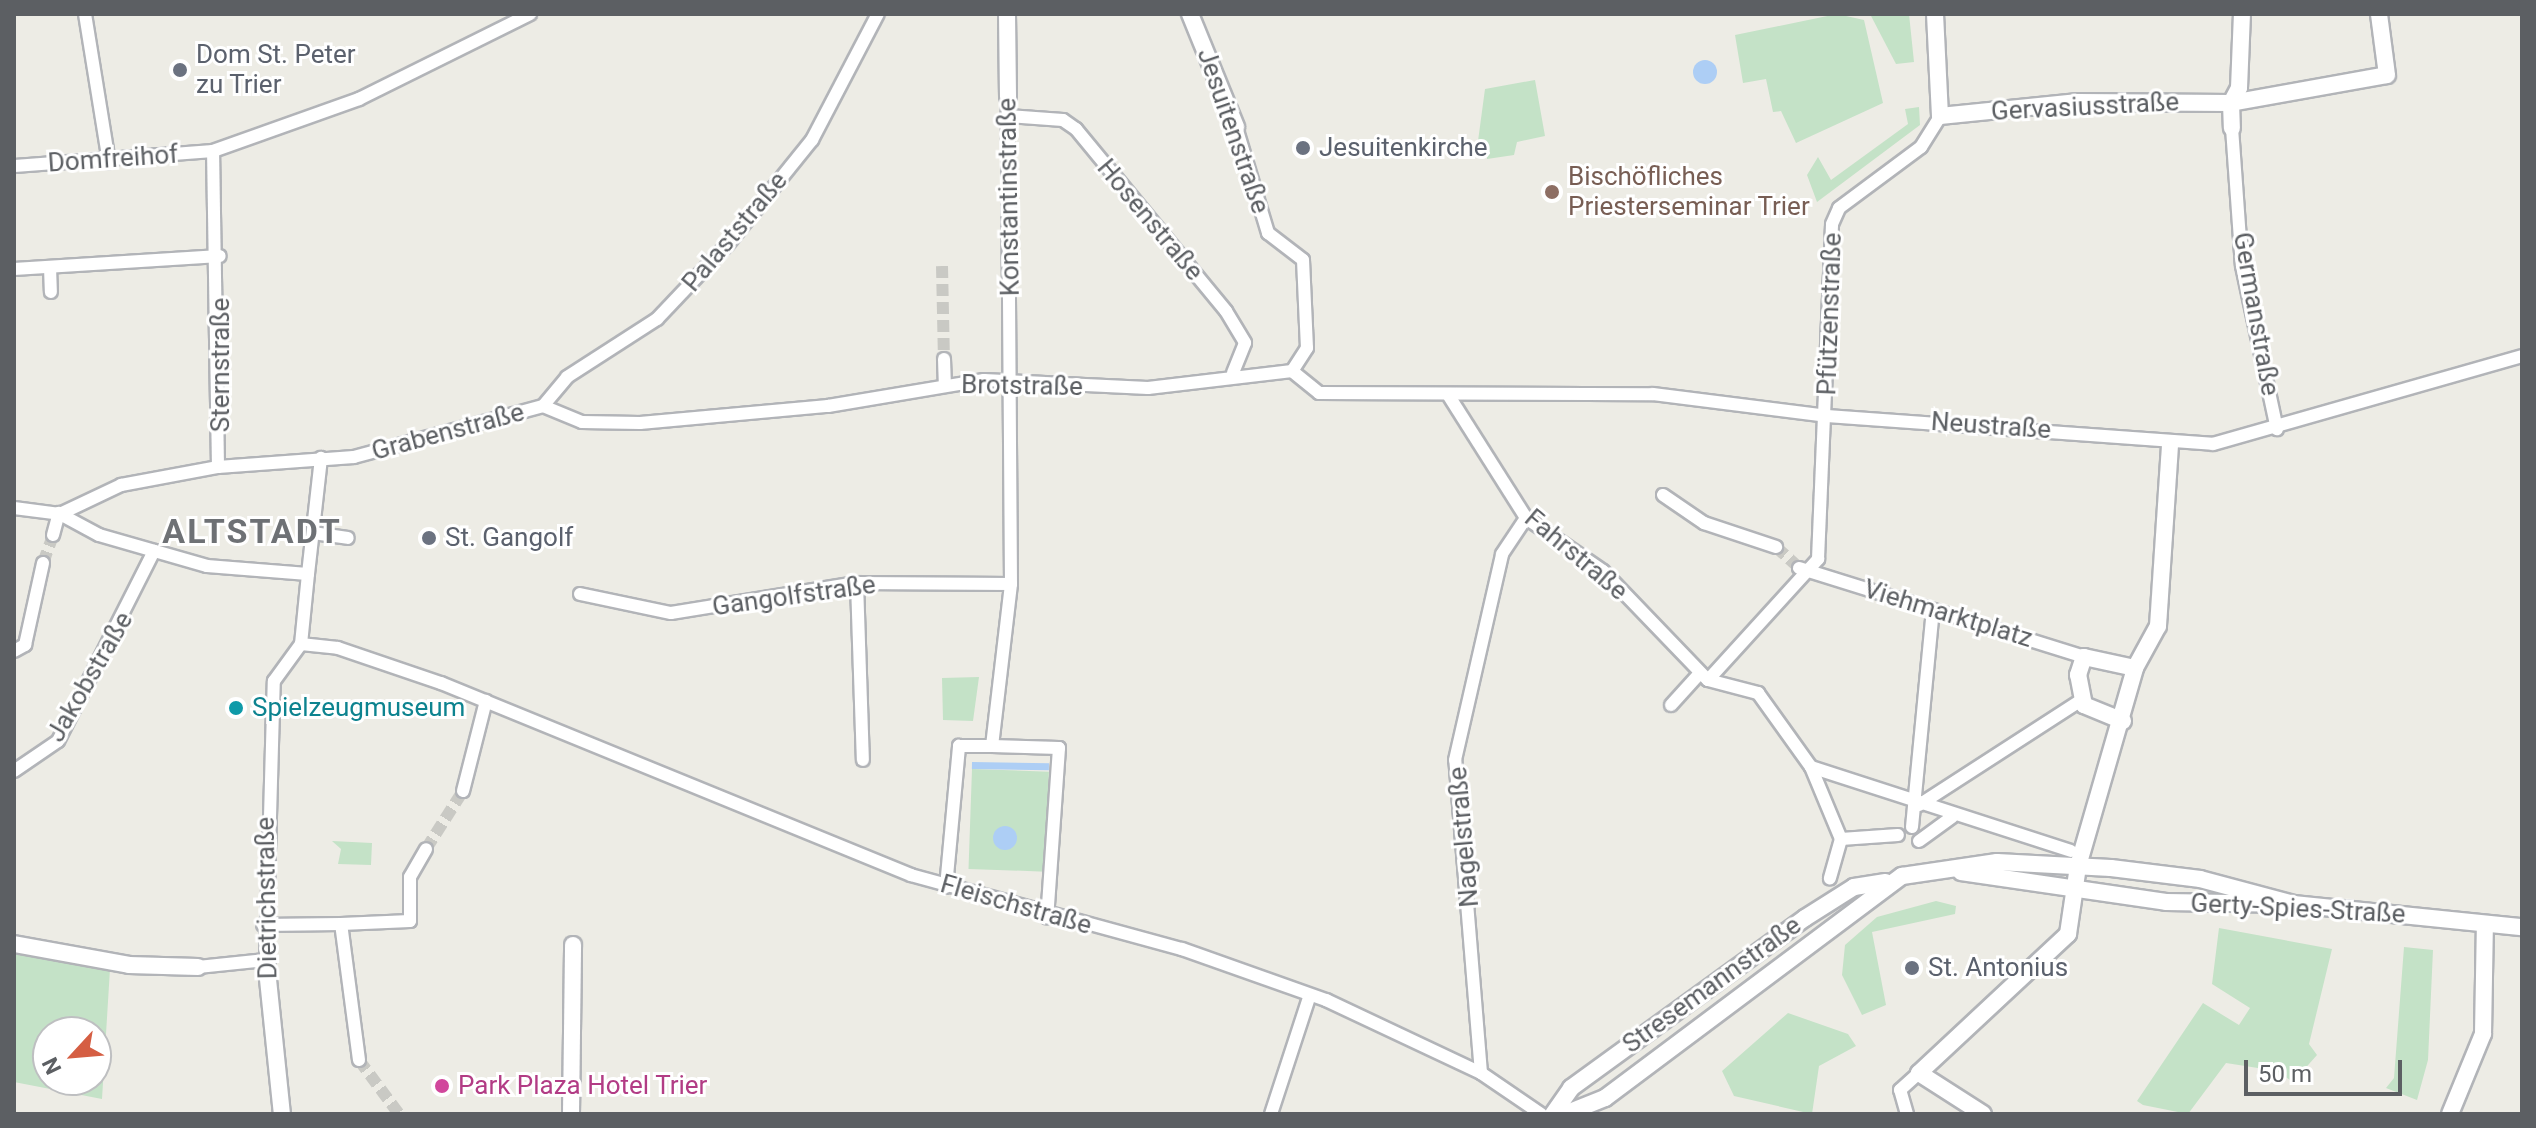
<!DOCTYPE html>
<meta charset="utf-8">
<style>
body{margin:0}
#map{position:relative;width:2536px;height:1128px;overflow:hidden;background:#edece5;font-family:Roboto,sans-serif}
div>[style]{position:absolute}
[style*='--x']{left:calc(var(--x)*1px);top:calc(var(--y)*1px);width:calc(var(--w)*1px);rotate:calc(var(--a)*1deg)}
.green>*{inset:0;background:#c4e2c7;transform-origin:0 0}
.water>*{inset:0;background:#adcef5;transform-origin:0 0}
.round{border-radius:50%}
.pedestrian-tunnel>*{height:12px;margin-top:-6px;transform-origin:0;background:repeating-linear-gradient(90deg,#c9c9c4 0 12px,transparent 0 18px)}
.roads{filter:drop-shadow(2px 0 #b2b4b8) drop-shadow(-2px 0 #b2b4b8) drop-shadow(0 2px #b2b4b8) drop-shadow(0 -2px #b2b4b8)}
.pedestrian>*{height:12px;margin:-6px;padding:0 6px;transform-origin:6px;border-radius:6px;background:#fff}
.minor>*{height:16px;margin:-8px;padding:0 8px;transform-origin:8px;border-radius:8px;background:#fff}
.dots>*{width:22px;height:22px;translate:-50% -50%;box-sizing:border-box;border:4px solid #fff;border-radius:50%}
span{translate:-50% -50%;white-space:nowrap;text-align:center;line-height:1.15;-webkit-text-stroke:6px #fff;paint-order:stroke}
.worship-label{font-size:26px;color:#5b616d}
.left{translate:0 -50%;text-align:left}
.street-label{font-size:26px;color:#5c5f63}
.education-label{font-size:26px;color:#785e54}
.culture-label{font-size:26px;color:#0d838f}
.hotel-label{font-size:26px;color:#b23c85}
.district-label{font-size:34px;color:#6e7175;font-weight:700;letter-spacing:2px}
.frame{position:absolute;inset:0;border:16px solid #5c5f63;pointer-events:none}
.north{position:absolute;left:32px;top:1016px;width:80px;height:80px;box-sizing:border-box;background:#fff;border:2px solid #bebfc1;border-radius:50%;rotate:244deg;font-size:22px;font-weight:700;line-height:32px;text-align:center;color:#5c5f63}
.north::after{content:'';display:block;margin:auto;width:28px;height:36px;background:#d55e43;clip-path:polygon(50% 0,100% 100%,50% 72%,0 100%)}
.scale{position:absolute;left:2244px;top:1060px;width:158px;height:36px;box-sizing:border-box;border:4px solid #5c5f63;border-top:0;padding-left:10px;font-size:24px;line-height:28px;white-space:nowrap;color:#5c5f63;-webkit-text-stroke:6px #fff;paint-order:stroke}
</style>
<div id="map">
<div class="green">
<div style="clip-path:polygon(1837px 14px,1864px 20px,1883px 103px,1796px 143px,1781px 111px,1773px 112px,1766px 79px,1743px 83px,1735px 35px)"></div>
<div style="clip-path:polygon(1870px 14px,1909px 14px,1914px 62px,1896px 64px)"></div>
<div style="clip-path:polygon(1535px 80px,1545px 136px,1517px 142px,1514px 155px,1487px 159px,1486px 141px,1478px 141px,1485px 89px)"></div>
<div style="clip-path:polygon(1919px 107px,1920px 125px,1817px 202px,1807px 175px,1818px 157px,1831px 180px,1908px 124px,1905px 109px)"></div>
<div style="clip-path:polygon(979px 677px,973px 721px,943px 720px,942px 678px)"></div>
<div style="left:972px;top:769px;width:77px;height:100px;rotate:2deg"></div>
<div style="clip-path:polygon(332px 841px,372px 843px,371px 865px,338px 864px,341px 849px)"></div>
<div style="clip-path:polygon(1936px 901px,1956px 906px,1955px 914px,1872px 932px,1886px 1005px,1862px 1015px,1842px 975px,1845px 945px,1877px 917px)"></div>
<div style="clip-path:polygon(2219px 928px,2332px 949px,2309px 1044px,2317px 1055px,2293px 1082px,2277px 1071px,2226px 1063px,2188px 1114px,2143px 1105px,2137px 1101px,2203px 1003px,2239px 1025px,2250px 1008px,2212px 984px)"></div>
<div style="clip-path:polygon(2404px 947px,2433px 950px,2428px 1060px,2417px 1100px,2386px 1088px,2394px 1078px)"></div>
<div style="clip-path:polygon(evenodd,14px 952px,110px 969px,102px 1099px,14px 1082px,14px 952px,48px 1032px,96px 1032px,96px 1080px,48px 1080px,48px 1032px)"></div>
<div style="clip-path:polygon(1788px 1013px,1848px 1034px,1856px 1046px,1819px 1066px,1812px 1114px,1734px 1096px,1722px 1071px)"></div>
</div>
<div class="water">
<div class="round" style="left:1693px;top:60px;width:24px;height:24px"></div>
<div style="left:972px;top:762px;width:77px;height:7px;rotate:1deg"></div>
<div class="round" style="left:993px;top:826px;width:24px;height:24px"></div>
</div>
<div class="pedestrian-tunnel">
<div style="--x:942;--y:266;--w:93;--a:88.8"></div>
<div style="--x:1776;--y:547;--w:31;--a:42"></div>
<div style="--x:43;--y:563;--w:30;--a:-70"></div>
<div style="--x:426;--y:849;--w:69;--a:-57.5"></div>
<div style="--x:359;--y:1060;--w:67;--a:53.5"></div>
</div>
<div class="roads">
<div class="pedestrian">
<div style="--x:85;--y:14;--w:150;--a:80.8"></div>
<div style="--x:1008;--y:116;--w:55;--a:4.2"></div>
<div style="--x:1063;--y:120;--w:16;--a:35"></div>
<div style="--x:1076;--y:129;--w:236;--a:50.5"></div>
<div style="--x:1226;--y:311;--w:37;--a:59"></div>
<div style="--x:1245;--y:343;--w:32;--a:112"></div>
<div style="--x:1236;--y:127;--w:111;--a:73.2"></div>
<div style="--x:1268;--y:233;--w:44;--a:37.6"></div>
<div style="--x:1303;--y:260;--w:88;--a:87.4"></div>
<div style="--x:1307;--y:348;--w:27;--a:123"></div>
<div style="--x:2232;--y:128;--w:138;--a:85.9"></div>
<div style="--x:2242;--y:266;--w:167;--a:77.9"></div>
<div style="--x:14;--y:166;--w:200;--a:-4.3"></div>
<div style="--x:50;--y:267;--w:25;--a:88"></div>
<div style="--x:14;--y:269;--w:206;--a:-3.6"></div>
<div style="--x:944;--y:359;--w:26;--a:88"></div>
<div style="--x:1449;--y:396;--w:144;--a:57.7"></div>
<div style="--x:1526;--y:518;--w:93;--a:34.5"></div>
<div style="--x:1603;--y:571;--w:151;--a:46.1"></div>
<div style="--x:1708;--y:680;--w:52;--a:14.6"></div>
<div style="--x:1758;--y:693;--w:91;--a:54.4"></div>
<div style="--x:1811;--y:767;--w:78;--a:67.4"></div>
<div style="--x:1841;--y:839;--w:41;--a:105.8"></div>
<div style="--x:543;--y:406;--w:42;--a:22.3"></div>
<div style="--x:582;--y:422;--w:58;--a:1"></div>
<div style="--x:640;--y:423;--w:189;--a:-5.2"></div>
<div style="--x:828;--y:406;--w:158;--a:-9.5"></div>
<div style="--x:984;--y:380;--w:164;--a:2.8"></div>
<div style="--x:1148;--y:388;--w:145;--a:-6.7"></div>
<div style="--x:1292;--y:371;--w:35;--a:39"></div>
<div style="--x:1319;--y:393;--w:334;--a:0.2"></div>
<div style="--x:1653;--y:394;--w:174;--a:7.2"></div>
<div style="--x:1826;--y:416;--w:388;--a:4.1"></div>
<div style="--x:2213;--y:444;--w:321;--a:-15.9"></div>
<div style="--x:543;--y:406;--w:38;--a:-50"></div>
<div style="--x:567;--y:377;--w:107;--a:-32.8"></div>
<div style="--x:657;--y:319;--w:103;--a:-46.6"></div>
<div style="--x:728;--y:244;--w:134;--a:-51.1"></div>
<div style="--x:812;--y:140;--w:142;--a:-62.4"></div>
<div style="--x:218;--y:467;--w:316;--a:-90.9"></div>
<div style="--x:213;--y:151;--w:155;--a:-19.6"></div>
<div style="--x:359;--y:99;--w:191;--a:-26.4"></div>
<div style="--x:1663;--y:495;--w:50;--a:34.3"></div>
<div style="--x:1704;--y:523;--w:76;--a:18.4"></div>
<div style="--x:14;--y:508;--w:46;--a:7.4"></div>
<div style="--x:60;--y:514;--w:44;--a:28.3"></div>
<div style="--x:99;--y:535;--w:112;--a:16"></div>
<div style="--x:207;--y:566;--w:101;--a:4.5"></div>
<div style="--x:308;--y:574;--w:70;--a:95.7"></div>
<div style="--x:60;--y:514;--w:68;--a:-25.4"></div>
<div style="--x:121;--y:485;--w:99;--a:-10.5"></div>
<div style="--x:218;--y:467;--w:136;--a:-4.2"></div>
<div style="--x:354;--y:457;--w:196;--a:-15.1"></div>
<div style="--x:313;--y:533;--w:35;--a:8"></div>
<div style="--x:53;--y:535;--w:23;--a:-75"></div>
<div style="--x:1799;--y:568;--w:299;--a:17.3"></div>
<div style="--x:308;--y:574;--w:117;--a:-83.6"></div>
<div style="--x:857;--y:583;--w:177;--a:88.1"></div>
<div style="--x:580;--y:594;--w:93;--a:11.8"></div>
<div style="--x:671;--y:613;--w:188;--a:-9.2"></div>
<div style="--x:857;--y:583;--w:154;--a:0.4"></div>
<div style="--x:301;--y:644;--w:37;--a:6"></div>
<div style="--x:338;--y:648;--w:109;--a:18.8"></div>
<div style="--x:441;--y:683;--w:508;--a:22.22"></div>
<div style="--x:911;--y:875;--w:281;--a:15.3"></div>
<div style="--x:1182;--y:949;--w:153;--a:19.5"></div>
<div style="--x:1326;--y:1000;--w:171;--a:25.2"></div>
<div style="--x:1481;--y:1073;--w:73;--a:34.3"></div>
<div style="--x:14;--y:651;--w:13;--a:-29"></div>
<div style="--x:25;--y:645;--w:84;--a:-77.6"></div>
<div style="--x:1708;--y:680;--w:164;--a:-47.7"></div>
<div style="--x:1818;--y:559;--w:335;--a:-87.6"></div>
<div style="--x:1832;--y:224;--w:17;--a:-66"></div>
<div style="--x:1839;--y:208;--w:102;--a:-36.6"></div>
<div style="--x:1921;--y:147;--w:36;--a:-58"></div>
<div style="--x:1671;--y:705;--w:43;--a:-47.8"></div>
<div style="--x:992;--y:746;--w:67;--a:1.7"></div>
<div style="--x:1059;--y:748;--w:170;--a:94"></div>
<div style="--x:1811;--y:767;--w:273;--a:17.9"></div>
<div style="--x:14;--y:771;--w:53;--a:-34.3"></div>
<div style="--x:58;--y:741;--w:213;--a:-63.2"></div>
<div style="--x:463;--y:791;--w:93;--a:-75.7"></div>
<div style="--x:1919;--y:805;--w:193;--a:-32.9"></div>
<div style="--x:1912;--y:827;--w:218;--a:-84.5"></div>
<div style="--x:1841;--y:839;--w:57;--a:-4"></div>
<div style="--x:1919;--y:841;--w:41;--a:-36"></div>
<div style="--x:946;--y:887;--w:142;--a:-84.7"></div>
<div style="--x:959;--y:746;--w:33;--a:0"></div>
<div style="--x:992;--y:746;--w:163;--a:-83.3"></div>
<div style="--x:1011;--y:584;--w:487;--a:-90.4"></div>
<div style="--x:263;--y:925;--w:78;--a:-0.7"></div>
<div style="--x:198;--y:967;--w:68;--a:-5.9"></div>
<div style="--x:266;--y:960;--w:279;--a:-88.4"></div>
<div style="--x:274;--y:681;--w:46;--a:-53.9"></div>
<div style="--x:359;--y:1060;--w:137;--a:-97.5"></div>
<div style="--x:341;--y:924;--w:69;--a:-2.5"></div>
<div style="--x:410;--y:921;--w:44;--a:-90"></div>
<div style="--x:410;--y:877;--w:32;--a:-60"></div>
<div style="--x:1481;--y:1073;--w:314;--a:-94.7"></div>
<div style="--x:1455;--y:760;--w:211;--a:-77.1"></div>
<div style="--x:1502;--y:554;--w:43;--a:-56.3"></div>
<div style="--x:1271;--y:1114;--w:125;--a:-71.9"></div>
<div style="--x:1907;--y:1114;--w:25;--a:-106"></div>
<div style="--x:1900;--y:1090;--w:25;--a:-42"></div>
</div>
<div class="minor">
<div style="--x:1007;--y:14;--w:83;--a:89.3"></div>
<div style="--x:1190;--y:14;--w:122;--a:67.8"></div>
<div style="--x:1935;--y:14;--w:102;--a:87.2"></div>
<div style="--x:1940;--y:116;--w:139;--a:-5.8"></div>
<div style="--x:2078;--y:102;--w:153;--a:0.4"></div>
<div style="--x:2231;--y:103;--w:158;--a:-10.2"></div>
<div style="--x:2387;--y:75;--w:62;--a:-97.5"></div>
<div style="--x:2231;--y:103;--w:17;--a:-62"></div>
<div style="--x:2239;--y:88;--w:74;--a:-87.7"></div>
<div style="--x:2231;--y:103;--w:25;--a:88"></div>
<div style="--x:2123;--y:721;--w:42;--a:-157.7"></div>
<div style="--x:2084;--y:705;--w:31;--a:-101"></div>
<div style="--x:2078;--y:675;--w:19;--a:-72"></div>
<div style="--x:2084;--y:657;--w:52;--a:12.2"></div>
<div style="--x:1961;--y:872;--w:207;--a:8.3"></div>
<div style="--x:2166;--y:902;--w:128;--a:0.9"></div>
<div style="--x:2294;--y:904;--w:229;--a:5.8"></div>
<div style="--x:14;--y:944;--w:117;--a:10.3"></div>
<div style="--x:129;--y:965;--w:69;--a:1.7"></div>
<div style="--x:266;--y:960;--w:155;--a:84.1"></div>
<div style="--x:571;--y:1114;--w:169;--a:-89.3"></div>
<div style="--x:1553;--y:1114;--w:32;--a:-55"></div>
<div style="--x:1571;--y:1088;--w:289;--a:-36"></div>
<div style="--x:1805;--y:918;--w:58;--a:-32.3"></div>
<div style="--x:1854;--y:887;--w:32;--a:-9"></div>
<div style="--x:1565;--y:1114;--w:43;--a:-21.8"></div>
<div style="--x:1605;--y:1098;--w:371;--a:-36.8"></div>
<div style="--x:1902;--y:876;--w:96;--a:-8.4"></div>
<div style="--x:1997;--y:862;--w:114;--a:3"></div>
<div style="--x:2111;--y:868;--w:90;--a:7"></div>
<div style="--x:2200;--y:879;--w:97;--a:14.9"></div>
<div style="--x:1983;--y:1114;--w:76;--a:-147.4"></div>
<div style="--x:1919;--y:1073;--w:204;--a:-43"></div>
<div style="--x:2068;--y:934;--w:69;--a:-81.6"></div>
<div style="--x:2078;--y:866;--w:206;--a:-73.9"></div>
<div style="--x:2135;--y:668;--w:48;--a:-61.3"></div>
<div style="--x:2158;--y:626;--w:183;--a:-86.2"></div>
<div style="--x:2450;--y:1114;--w:87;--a:-67.6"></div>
<div style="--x:2483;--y:1034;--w:110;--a:-89"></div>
</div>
</div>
<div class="dots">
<div style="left:180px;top:70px;background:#6b7280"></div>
<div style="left:1303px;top:148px;background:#6b7280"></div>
<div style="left:1552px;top:192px;background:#8d6e63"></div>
<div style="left:429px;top:538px;background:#6b7280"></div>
<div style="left:236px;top:708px;background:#0f9aa8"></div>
<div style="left:1912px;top:968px;background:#6b7280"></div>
<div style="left:442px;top:1086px;background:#d1479c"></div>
</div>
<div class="worship-label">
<span class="left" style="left:196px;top:70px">Dom St. Peter<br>zu Trier</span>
<span class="left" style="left:1319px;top:148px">Jesuitenkirche</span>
<span class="left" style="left:445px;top:538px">St. Gangolf</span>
<span class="left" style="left:1928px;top:968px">St. Antonius</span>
</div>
<div class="street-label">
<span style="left:2085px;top:107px;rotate:-3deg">Gervasiusstraße</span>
<span style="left:1233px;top:131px;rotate:71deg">Jesuitenstraße</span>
<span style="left:113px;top:159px;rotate:-4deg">Domfreihof</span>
<span style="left:1009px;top:197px;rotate:-91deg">Konstantinstraße</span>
<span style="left:1150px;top:220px;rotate:50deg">Hosenstraße</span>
<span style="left:735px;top:232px;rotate:-50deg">Palaststraße</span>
<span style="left:1830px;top:314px;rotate:-88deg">Pfützenstraße</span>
<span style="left:2256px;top:314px;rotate:80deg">Germanstraße</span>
<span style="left:221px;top:365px;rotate:-90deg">Sternstraße</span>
<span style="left:1022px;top:386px;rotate:1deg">Brotstraße</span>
<span style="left:1991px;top:426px;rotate:4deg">Neustraße</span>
<span style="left:448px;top:432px;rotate:-15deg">Grabenstraße</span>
<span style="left:1576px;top:555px;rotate:40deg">Fahrstraße</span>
<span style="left:794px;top:596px;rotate:-8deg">Gangolfstraße</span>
<span style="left:1948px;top:614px;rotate:17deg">Viehmarktplatz</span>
<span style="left:90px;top:677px;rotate:-60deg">Jakobstraße</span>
<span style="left:1464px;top:837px;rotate:-95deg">Nagelstraße</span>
<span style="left:267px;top:898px;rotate:-91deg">Dietrichstraße</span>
<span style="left:1016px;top:905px;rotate:16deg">Fleischstraße</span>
<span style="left:2298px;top:909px;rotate:3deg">Gerty-Spies-Straße</span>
<span style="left:1712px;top:985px;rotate:-36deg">Stresemannstraße</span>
</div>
<div class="education-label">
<span class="left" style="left:1568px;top:192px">Bischöfliches<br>Priesterseminar Trier</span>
</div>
<div class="culture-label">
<span class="left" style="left:252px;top:708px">Spielzeugmuseum</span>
</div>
<div class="hotel-label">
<span class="left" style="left:458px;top:1086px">Park Plaza Hotel Trier</span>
</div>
<div class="district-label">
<span style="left:252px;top:532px">ALTSTADT</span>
</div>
<div class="frame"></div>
<div class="north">N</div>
<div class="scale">50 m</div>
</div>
